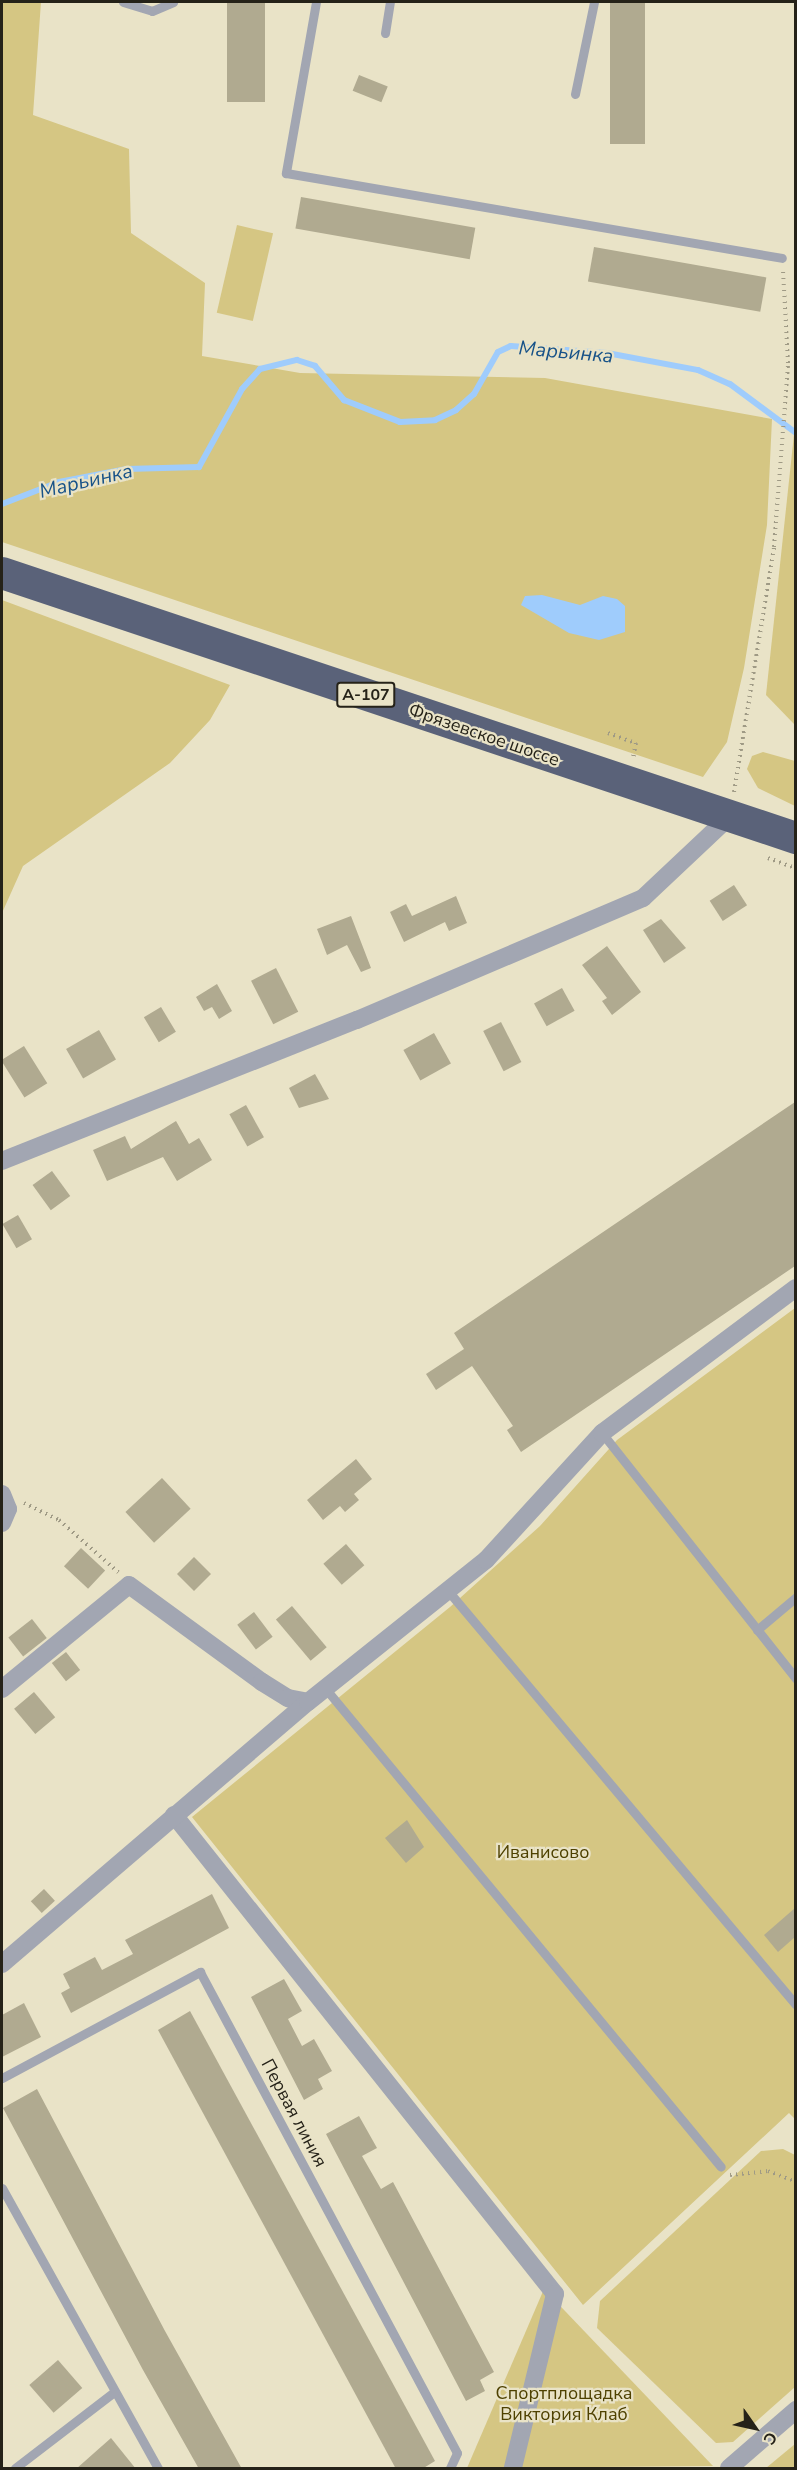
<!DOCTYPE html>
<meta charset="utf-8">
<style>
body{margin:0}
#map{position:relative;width:797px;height:2470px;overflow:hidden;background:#e9e3c7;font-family:"Nunito Sans",sans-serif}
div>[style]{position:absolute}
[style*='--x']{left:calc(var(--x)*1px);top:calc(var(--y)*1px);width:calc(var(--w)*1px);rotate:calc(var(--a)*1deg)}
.green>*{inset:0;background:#d5c683;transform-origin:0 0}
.water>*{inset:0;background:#9fccfc}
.stream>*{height:6px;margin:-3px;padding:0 3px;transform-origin:3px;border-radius:3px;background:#9fccfc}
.building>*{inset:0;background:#b0aa90;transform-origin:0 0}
.path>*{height:4px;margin-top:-2px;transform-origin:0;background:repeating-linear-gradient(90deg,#9f9a85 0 1.5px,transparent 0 6px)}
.lane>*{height:9px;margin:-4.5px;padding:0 4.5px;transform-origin:4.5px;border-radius:4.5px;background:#a2a6b2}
.street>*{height:18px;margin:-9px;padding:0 9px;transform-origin:9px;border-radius:9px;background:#a2a6b2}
.highway>*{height:32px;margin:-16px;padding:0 16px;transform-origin:16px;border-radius:16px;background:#5a6279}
span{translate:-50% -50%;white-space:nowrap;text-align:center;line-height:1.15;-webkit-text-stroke:4.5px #e9e3c7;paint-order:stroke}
.shield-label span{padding:2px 4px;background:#e9e3c7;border:2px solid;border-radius:4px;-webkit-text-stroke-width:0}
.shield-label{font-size:16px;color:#252218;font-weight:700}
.street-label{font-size:18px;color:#252218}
.park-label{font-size:18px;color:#4e4100}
.water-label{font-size:20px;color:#175288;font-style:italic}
.frame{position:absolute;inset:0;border:3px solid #252218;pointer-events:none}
.north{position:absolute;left:725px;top:2398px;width:60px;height:60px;-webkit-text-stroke:4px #e9e3c7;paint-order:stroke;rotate:124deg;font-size:16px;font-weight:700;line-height:24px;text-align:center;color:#252218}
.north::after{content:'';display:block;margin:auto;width:21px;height:27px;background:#252218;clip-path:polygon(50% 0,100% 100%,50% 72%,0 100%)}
</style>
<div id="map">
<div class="green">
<div style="clip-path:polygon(2px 2px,41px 2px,33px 115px,129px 149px,131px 233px,205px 283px,202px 356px,300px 373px,545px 378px,772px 419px,767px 525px,744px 668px,727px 742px,703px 777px,2px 542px)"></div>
<div style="left:237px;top:225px;width:37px;height:90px;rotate:13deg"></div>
<div style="clip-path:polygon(795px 425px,796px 724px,794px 724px,766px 695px)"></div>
<div style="clip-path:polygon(2px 600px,230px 685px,210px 720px,170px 763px,23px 866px,2px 913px)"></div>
<div style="clip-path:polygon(763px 752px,795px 761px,795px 806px,758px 788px,747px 769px,752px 756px)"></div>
<div style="clip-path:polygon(795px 1308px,795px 2119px,789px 2113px,583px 2305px,192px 1817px,450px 1607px,540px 1526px,617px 1440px)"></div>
<div style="clip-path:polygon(783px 2149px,795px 2155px,795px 2387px,733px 2442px,716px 2443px,597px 2328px,600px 2301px,761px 2151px)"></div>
<div style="clip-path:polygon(544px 2289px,713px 2466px,467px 2468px)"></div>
<div style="clip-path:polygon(795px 2444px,795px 2468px,766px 2468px)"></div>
</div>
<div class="water">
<div style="clip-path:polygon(542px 595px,580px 605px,603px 596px,617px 599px,625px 606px,625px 632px,599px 640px,569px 633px,521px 605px,525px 596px)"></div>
</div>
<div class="stream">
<div style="--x:2;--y:504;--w:61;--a:-21.1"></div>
<div style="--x:59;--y:482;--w:69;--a:-10.8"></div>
<div style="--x:127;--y:469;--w:72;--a:-1.6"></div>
<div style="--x:199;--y:467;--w:89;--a:-61.1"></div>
<div style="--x:242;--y:389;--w:27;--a:-48"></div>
<div style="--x:260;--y:369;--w:38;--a:-14"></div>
<div style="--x:297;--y:360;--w:19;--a:18"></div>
<div style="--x:315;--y:366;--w:45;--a:49.5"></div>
<div style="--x:344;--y:400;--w:60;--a:21.4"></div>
<div style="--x:400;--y:422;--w:35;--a:-3"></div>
<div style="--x:435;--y:420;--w:23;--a:-25"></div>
<div style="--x:456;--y:410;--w:24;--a:-42"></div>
<div style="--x:474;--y:394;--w:48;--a:-60.3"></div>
<div style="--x:498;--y:352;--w:14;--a:-25"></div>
<div style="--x:511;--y:346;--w:96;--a:4.2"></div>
<div style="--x:607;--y:353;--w:93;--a:10.6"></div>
<div style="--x:698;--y:370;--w:35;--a:24"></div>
<div style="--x:730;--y:384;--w:82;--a:36.6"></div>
</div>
<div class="building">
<div style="left:227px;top:2px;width:38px;height:100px"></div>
<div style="left:610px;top:2px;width:35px;height:142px"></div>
<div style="left:359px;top:75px;width:31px;height:17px;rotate:22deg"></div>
<div style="left:301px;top:197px;width:177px;height:32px;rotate:10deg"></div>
<div style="left:594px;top:247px;width:175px;height:35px;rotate:10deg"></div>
<div style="left:734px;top:885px;width:24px;height:29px;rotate:57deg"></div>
<div style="clip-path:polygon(456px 896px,467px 923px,449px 931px,445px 922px,404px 942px,390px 912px,406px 904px,412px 916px)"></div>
<div style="clip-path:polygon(351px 916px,371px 968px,361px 972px,347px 945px,327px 955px,317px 929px)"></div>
<div style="clip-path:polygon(661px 919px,686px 948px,664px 963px,643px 930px)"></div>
<div style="clip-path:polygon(607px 946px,641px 992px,612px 1015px,602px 1001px,607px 998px,582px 965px)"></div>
<div style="left:276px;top:968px;width:49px;height:28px;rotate:63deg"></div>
<div style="clip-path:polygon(217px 984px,232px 1011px,219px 1019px,212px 1007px,204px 1011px,196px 997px)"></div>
<div style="left:562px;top:988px;width:26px;height:32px;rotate:61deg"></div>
<div style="left:161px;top:1007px;width:29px;height:20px;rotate:59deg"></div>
<div style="left:501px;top:1022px;width:45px;height:20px;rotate:63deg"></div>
<div style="left:99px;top:1030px;width:34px;height:38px;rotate:60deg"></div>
<div style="left:434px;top:1033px;width:35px;height:35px;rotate:61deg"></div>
<div style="left:24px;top:1046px;width:44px;height:27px;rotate:58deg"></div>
<div style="clip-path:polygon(315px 1074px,329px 1099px,299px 1108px,289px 1088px)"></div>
<div style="clip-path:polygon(795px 1102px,795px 1266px,521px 1452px,507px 1430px,513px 1426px,472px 1366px,436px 1390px,426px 1374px,464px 1349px,454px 1333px)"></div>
<div style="left:246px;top:1105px;width:37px;height:19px;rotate:61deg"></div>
<div style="clip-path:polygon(176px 1121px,189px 1144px,199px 1138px,212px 1160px,177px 1181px,163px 1157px,107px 1181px,93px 1150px,125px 1136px,131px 1149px)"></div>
<div style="left:52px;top:1171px;width:31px;height:24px;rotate:54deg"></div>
<div style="left:18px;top:1215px;width:28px;height:18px;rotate:60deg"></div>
<div style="clip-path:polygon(356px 1459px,372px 1479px,354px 1494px,359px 1500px,345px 1512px,340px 1506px,323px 1520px,307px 1500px)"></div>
<div style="left:162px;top:1478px;width:42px;height:50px;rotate:47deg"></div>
<div style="left:346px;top:1544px;width:28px;height:30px;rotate:49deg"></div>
<div style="left:81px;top:1548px;width:33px;height:25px;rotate:43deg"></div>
<div style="left:194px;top:1557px;width:24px;height:24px;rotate:45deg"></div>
<div style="left:292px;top:1606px;width:54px;height:21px;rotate:50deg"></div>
<div style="left:254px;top:1612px;width:31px;height:21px;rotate:53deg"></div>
<div style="left:32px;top:1619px;width:24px;height:30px;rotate:52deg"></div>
<div style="left:66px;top:1652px;width:23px;height:18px;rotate:52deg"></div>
<div style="left:34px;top:1692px;width:33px;height:26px;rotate:50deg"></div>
<div style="clip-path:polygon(407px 1820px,424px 1847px,406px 1863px,385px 1838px)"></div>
<div style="left:44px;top:1889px;width:16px;height:18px;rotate:47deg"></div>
<div style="clip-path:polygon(212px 1894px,229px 1928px,71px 2013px,61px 1993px,70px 1988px,63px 1974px,95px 1957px,102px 1970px,133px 1954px,125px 1940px)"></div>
<div style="clip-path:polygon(795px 1908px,795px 1937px,778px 1952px,764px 1935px)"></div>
<div style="clip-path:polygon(284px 1979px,302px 2011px,288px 2019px,302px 2046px,314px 2039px,332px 2071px,318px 2079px,323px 2089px,304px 2100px,251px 1997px)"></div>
<div style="clip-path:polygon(24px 2003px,41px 2037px,2px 2057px,2px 2015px)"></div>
<div style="clip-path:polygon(190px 2011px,435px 2461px,422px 2469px,396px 2469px,158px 2030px)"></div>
<div style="clip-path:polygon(37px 2089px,165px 2331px,242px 2469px,199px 2469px,143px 2370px,3px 2108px)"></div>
<div style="clip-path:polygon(359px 2116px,377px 2148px,362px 2156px,381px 2189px,393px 2182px,494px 2372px,480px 2380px,485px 2391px,466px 2401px,326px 2134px)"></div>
<div style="left:58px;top:2360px;width:37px;height:38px;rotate:49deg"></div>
<div style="clip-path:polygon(111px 2438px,136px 2469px,76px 2469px)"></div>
</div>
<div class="path">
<div style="--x:608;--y:733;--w:30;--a:20"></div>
<div style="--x:636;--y:743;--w:15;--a:101"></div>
<div style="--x:734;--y:792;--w:248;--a:-80.7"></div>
<div style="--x:774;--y:547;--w:185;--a:-85.6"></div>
<div style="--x:788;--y:363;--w:92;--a:-93.1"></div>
<div style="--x:768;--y:858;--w:30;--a:20"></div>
<div style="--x:24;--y:1503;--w:39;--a:26"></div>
<div style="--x:59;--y:1520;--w:79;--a:41.4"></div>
<div style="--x:730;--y:2175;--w:38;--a:-6"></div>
<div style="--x:768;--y:2171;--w:30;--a:21"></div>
</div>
<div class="lane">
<div style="--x:123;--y:2;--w:30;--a:17"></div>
<div style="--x:152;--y:11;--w:23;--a:-23"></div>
<div style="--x:316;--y:2;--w:174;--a:100"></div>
<div style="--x:286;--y:173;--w:503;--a:9.72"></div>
<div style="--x:385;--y:33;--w:31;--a:-81"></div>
<div style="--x:575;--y:94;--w:94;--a:-78.3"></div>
<div style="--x:602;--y:1433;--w:313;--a:51.7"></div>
<div style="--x:449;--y:1592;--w:539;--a:49.96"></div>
<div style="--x:757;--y:1630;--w:51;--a:-40.2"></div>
<div style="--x:325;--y:1688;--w:621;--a:50.42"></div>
<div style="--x:2;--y:2078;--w:225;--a:-28.2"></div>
<div style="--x:200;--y:1972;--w:545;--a:61.88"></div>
<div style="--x:457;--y:2453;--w:17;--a:115"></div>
<div style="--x:2;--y:2188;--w:321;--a:60.9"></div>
<div style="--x:15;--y:2468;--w:125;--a:-37.5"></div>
</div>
<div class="street">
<div style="--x:2;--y:1161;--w:382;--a:-21.7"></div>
<div style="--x:357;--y:1020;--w:311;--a:-23.1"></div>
<div style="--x:643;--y:898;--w:120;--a:-43.3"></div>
<div style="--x:2;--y:1494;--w:16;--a:68"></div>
<div style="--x:8;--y:1509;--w:15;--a:113"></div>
<div style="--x:2;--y:1689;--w:164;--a:-39.3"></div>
<div style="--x:129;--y:1585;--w:165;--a:36.1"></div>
<div style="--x:262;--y:1682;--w:31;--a:32"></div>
<div style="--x:288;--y:1698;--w:20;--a:11"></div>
<div style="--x:174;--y:1815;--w:612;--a:51.5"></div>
<div style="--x:555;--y:2294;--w:179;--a:103.6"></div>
<div style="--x:2;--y:1964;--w:403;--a:-40.6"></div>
<div style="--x:308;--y:1702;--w:228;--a:-38.6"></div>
<div style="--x:486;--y:1560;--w:172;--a:-47.6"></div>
<div style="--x:602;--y:1433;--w:242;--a:-36.8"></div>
<div style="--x:729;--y:2468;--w:89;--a:-40.9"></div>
</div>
<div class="highway">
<div style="--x:2;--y:573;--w:837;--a:18.46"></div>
</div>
<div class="shield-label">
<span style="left:366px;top:695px">А-107</span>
</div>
<div class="street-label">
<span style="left:484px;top:735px;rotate:19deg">Фрязевское шоссе</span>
<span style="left:294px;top:2113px;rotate:62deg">Первая линия</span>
</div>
<div class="park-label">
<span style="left:543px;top:1852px">Иванисово</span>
<span style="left:564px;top:2404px">Спортплощадка<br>Виктория Клаб</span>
</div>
<div class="water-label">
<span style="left:566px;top:352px;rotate:5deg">Марьинка</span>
<span style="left:86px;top:481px;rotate:-13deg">Марьинка</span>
</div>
<div class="frame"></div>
<div class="north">С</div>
</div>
